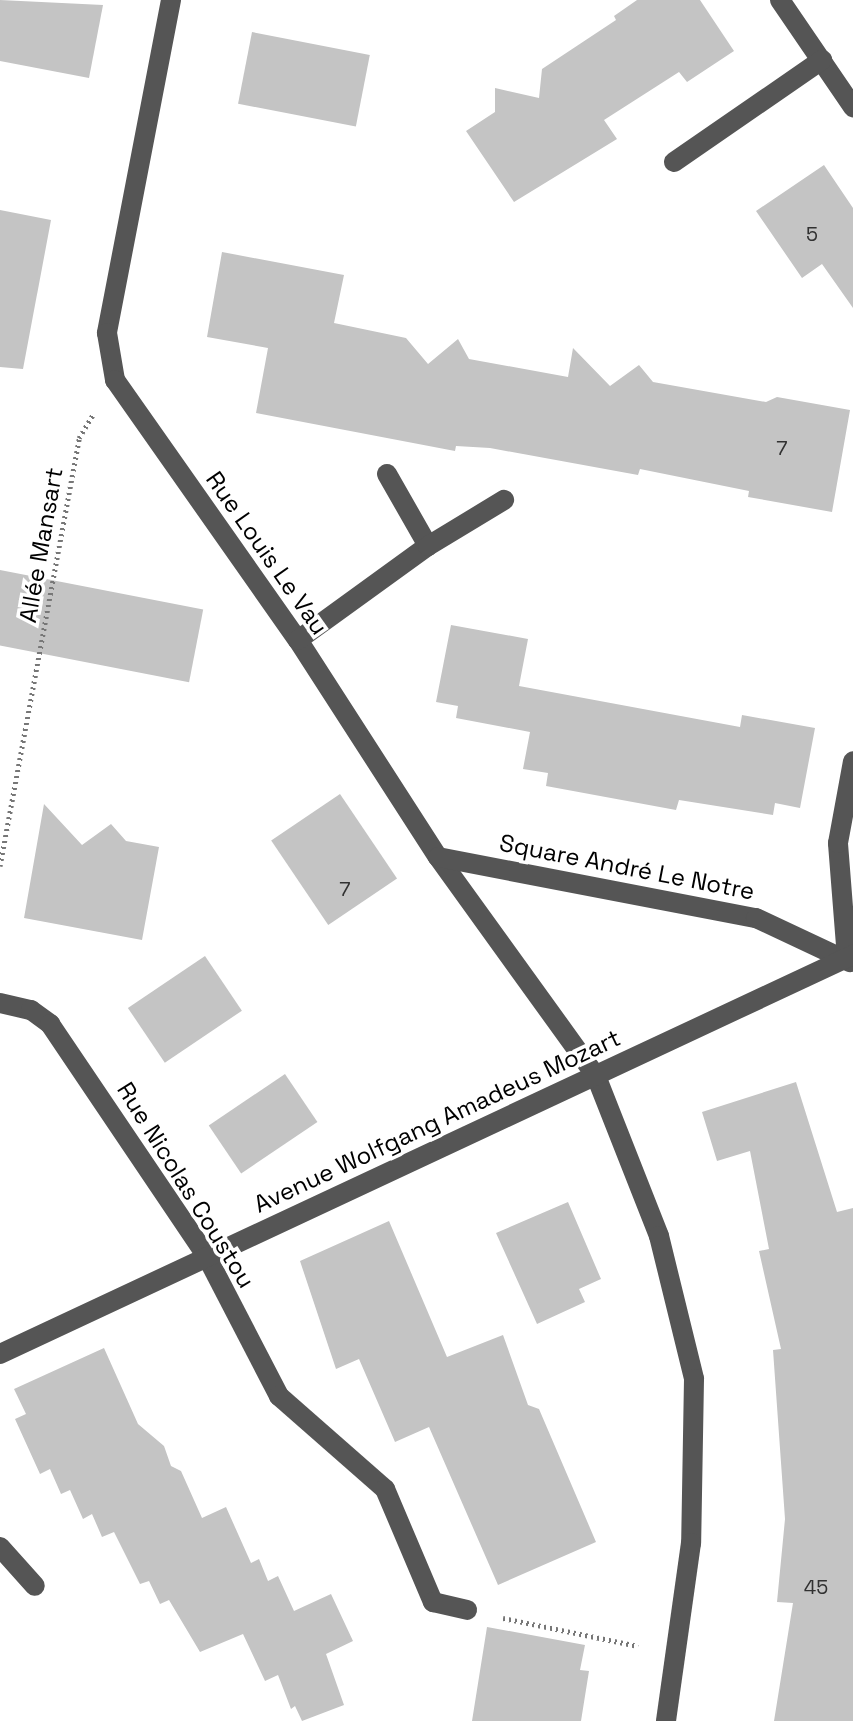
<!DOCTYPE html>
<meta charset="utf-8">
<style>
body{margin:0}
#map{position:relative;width:853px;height:1721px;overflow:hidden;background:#fff;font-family:"Space Grotesk",sans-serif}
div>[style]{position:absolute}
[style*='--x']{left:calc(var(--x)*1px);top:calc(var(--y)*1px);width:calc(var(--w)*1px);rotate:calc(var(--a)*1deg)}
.building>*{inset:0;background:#c4c4c4;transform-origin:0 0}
.path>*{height:5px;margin-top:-2.5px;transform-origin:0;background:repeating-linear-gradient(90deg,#777 0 2px,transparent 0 6px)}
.minor>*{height:20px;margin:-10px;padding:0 10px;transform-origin:10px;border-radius:10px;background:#555}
span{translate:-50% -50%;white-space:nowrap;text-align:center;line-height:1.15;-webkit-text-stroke:7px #fff;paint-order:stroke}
.number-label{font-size:20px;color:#313131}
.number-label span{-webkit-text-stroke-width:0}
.street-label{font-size:24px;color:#000}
</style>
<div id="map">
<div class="building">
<div style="clip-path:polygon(0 0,103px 5px,89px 78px,0 61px)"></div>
<div style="clip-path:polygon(637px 0,700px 0,734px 51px,687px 82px,679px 72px,604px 120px,617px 139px,514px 202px,466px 131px,495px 112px,495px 88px,539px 98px,542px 69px,616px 20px,614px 16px)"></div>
<div style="left:252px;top:32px;width:120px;height:73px;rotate:11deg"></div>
<div style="clip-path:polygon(824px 165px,853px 208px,853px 308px,822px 264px,802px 278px,756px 211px)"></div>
<div style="clip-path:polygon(0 210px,51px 220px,23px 369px,0 367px)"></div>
<div style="clip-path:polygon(222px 252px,344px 275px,334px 323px,406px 338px,428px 364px,458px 339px,469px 359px,568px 377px,573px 348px,610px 386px,639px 365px,653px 382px,766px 402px,777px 397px,850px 410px,832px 512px,748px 497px,749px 491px,640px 469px,638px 475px,490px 448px,456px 446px,455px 451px,256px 413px,268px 348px,207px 337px)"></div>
<div style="left:0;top:570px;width:207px;height:74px;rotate:11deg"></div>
<div style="clip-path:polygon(451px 625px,528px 639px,519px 686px,740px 727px,742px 715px,815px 728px,800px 808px,775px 803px,773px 815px,679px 800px,676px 810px,546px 786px,548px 773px,523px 769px,530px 732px,456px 718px,458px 706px,436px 702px)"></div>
<div style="left:340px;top:794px;width:102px;height:83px;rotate:56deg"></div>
<div style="clip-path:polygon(44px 804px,82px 845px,111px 824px,126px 841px,159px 847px,142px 940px,24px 918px)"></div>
<div style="left:205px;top:956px;width:66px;height:93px;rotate:56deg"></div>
<div style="left:285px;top:1074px;width:58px;height:92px;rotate:56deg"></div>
<div style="clip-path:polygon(796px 1082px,837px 1212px,853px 1208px,853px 1721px,774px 1721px,793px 1603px,777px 1602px,785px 1519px,773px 1350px,781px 1349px,759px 1251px,769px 1249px,750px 1151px,717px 1161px,702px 1112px)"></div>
<div style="clip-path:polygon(568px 1202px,601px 1279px,579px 1289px,585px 1302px,537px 1324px,496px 1233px)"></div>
<div style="clip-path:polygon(389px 1221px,447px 1357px,503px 1335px,528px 1405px,539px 1409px,596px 1542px,498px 1585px,429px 1427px,395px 1442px,359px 1359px,336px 1369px,300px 1261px)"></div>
<div style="clip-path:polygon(104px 1348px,138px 1424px,164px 1446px,171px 1466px,181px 1471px,202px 1518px,226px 1507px,251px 1563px,259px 1559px,268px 1581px,278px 1576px,294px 1611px,331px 1594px,353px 1641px,326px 1654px,344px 1705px,302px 1721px,295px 1706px,291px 1709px,278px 1675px,265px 1681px,243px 1634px,200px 1652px,169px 1600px,160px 1604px,149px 1581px,140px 1584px,114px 1532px,102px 1537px,92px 1514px,83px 1519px,70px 1490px,61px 1494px,50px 1469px,40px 1474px,15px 1419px,26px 1414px,14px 1389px)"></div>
<div style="clip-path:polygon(487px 1627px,585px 1645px,580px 1670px,589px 1671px,581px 1721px,472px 1721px)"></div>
</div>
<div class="path">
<div style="--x:0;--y:866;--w:435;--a:-79.5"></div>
<div style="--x:79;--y:438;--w:27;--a:-59"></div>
<div style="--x:503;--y:1618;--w:138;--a:11.7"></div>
</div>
<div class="minor">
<div style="--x:171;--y:0;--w:339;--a:100.9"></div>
<div style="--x:107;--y:333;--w:48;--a:80.3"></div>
<div style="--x:115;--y:380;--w:318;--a:54.9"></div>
<div style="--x:298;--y:640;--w:258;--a:57.2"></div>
<div style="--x:438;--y:857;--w:270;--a:54.2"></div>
<div style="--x:596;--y:1076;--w:172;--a:68.5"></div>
<div style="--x:659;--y:1236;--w:147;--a:76.2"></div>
<div style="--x:694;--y:1379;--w:164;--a:91"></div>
<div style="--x:691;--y:1543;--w:180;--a:98"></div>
<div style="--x:780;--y:0;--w:130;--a:55.7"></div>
<div style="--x:674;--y:162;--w:180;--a:-34.6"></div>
<div style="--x:387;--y:474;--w:83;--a:60.3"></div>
<div style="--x:298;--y:640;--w:160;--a:-35.9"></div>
<div style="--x:428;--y:546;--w:89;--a:-31.2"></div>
<div style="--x:438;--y:857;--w:324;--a:10.9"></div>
<div style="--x:756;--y:918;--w:104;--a:25.1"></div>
<div style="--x:847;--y:958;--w:115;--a:-94.5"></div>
<div style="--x:838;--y:843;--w:83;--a:-79.6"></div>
<div style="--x:0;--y:1003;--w:32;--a:13"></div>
<div style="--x:31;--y:1010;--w:24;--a:36"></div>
<div style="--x:50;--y:1024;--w:281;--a:56"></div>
<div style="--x:207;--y:1257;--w:157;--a:62.6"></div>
<div style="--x:279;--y:1396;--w:141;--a:41.3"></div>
<div style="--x:385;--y:1489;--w:123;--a:67"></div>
<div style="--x:433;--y:1602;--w:35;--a:13"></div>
<div style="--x:0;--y:1354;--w:942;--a:-25.07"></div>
<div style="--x:0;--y:1547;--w:52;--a:48.1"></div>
</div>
<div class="number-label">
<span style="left:812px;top:234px">5</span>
<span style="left:782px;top:448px">7</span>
<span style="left:345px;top:889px">7</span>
<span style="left:816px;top:1587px">45</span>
</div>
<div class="street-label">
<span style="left:41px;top:545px;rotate:-80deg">Allée Mansart</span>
<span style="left:267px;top:553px;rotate:55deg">Rue Louis Le Vau</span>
<span style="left:627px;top:867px;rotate:11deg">Square André Le Notre</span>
<span style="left:437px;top:1121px;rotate:-25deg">Avenue Wolfgang Amadeus Mozart</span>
<span style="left:186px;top:1185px;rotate:58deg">Rue Nicolas Coustou</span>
</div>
</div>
